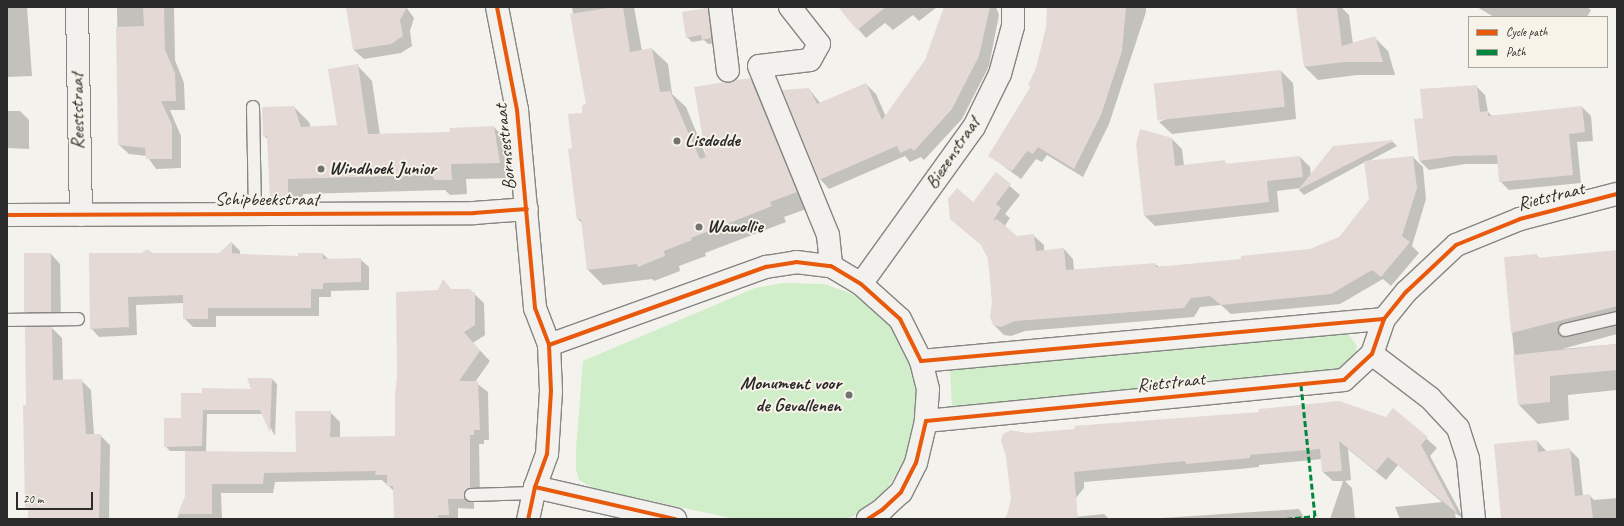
<!DOCTYPE html>
<style>
body{margin:0}
#map{position:relative;width:1624px;height:526px;overflow:hidden;background:#f4f2ec;font-family:Caveat,sans-serif}
div>[style]{position:absolute}
[style*='--x']{left:calc(var(--x)*1px);top:calc(var(--y)*1px);width:calc(var(--w)*1px);rotate:calc(var(--a)*1deg)}
.green>*{inset:0;background:#d1eeca}
.shadow>*{inset:0;background:#0003}
.building>*{inset:0;background:#e4d9d5;transform-origin:0 0}
.roads{filter:drop-shadow(1px 0 #858582) drop-shadow(-1px 0 #858582) drop-shadow(0 1px #858582) drop-shadow(0 -1px #858582)}
.service>*{height:12px;margin:-6px;padding:0 6px;transform-origin:6px;border-radius:6px;background:#f2f1ed}
.minor>*{height:22px;margin:-11px;padding:0 11px;transform-origin:11px;border-radius:11px;background:#f2f1ed}
.tertiary>*{height:22px;margin:-11px;padding:0 11px;transform-origin:11px;border-radius:11px;background:#f2f1ed}
.quiet>*{height:3px;margin-top:-1.5px;transform-origin:0;background:repeating-linear-gradient(90deg,#00873e 0 6px,transparent 0 9px)}
.cycleway>*{height:4px;margin:-2px;padding:0 2px;transform-origin:2px;border-radius:2px;background:#e8590c}
.dots>*{width:11px;height:11px;translate:-50% -50%;box-sizing:border-box;border:2px solid #f7f3e8;border-radius:50%}
span{translate:-50% -50%;white-space:nowrap;text-align:center;line-height:1.15;-webkit-text-stroke:4px #f7f3e8;paint-order:stroke}
.street-label{font-size:19px;color:#2b2b2b}
.poi-label{font-size:19px;color:#2b2b2b;font-weight:700}
.left{translate:0 -50%;text-align:left}
.right{translate:-100% -50%;text-align:right}
.frame{position:absolute;inset:0;border:8px solid #2b2b2b;pointer-events:none}
.legend{position:absolute;left:1468px;top:16px;width:140px;height:52px;box-sizing:border-box;background:#f7f3e8;border:1px solid #a5a39c;margin:0;padding:5px 7px;list-style:none;font-size:12px;color:#2b2b2b}
.legend li{display:flex;align-items:center;gap:8px;height:20px}
.legend b{width:20px;border:1px solid #a5a39c}
.scale{position:absolute;left:16px;top:492px;width:77px;height:18px;box-sizing:border-box;border:2px solid #2b2b2b;border-top:0;padding-left:5px;font-size:12px;line-height:14px;white-space:nowrap;color:#2b2b2b;-webkit-text-stroke:3px #f7f3e8;paint-order:stroke}
</style>
<div id="map">
<div class="green">
<div style="clip-path:polygon(783px 283px,824px 284px,850px 293px,874px 307px,890px 323px,912px 361px,918px 422px,911px 446px,895px 476px,881px 497px,852px 517px,845px 519px,735px 519px,615px 493px,593px 488px,579px 480px,576px 470px,576px 449px,583px 361px,755px 288px)"></div>
<div style="clip-path:polygon(1337px 332px,1349px 335px,1357px 346px,1354px 359px,1347px 369px,1298px 376px,952px 408px,950px 368px)"></div>
</div>
<div class="shadow">
<div style="clip-path:polygon(7px 7px,27px 7px,32px 76px,7px 77px)"></div>
<div style="clip-path:polygon(117px 7px,174px 7px,175px 60px,184px 83px,185px 110px,170px 110px,181px 136px,181px 168px,156px 169px,147px 156px,129px 154px,119px 145px)"></div>
<div style="clip-path:polygon(347px 7px,406px 7px,414px 18px,410px 31px,412px 46px,401px 53px,364px 59px,354px 50px)"></div>
<div style="clip-path:polygon(572px 7px,634px 7px,642px 51px,652px 49px,668px 64px,672px 94px,686px 107px,706px 156px,750px 79px,766px 95px,812px 207px,784px 217px,786px 222px,705px 253px,706px 256px,679px 266px,680px 271px,654px 281px,652px 279px,603px 285px,588px 270px,583px 224px,578px 219px,573px 149px,587px 105px)"></div>
<div style="clip-path:polygon(839px 7px,937px 7px,919px 21px,913px 15px,893px 30px,885px 23px,866px 38px)"></div>
<div style="clip-path:polygon(945px 7px,996px 7px,999px 15px,989px 66px,962px 119px,924px 160px,921px 157px,910px 162px,905px 156px,829px 189px,820px 179px,809px 89px,821px 104px,866px 84px,876px 94px,886px 117px,926px 61px)"></div>
<div style="clip-path:polygon(1048px 7px,1146px 7px,1146px 12px,1109px 124px,1083px 177px,1047px 155px,1042px 162px,1036px 159px,1021px 179px,990px 156px,1032px 87px,1030px 85px,1037px 68px,1047px 27px)"></div>
<div style="clip-path:polygon(1297px 7px,1341px 7px,1349px 15px,1353px 44px,1375px 38px,1388px 51px,1395px 75px,1357px 75px,1318px 80px,1305px 67px)"></div>
<div style="clip-path:polygon(1477px 7px,1587px 7px,1591px 10px,1587px 17px,1494px 17px)"></div>
<div style="clip-path:polygon(707px 9px,712px 14px,716px 43px,708px 44px,704px 40px,692px 42px,687px 37px)"></div>
<div style="clip-path:polygon(357px 65px,372px 81px,380px 135px,451px 133px,494px 127px,509px 143px,515px 178px,466px 179px,467px 194px,450px 195px,445px 190px,303px 194px,303px 216px,286px 216px,271px 201px,269px 140px,264px 136px,294px 107px,309px 122px,311px 128px,338px 126px)"></div>
<div style="clip-path:polygon(1281px 71px,1293px 83px,1296px 119px,1172px 134px,1159px 122px)"></div>
<div style="clip-path:polygon(1476px 86px,1485px 95px,1488px 112px,1492px 116px,1582px 107px,1591px 116px,1593px 141px,1577px 142px,1581px 183px,1509px 190px,1500px 181px,1499px 164px,1465px 164px,1429px 170px,1420px 161px,1424px 118px)"></div>
<div style="clip-path:polygon(7px 111px,20px 111px,29px 120px,29px 149px,7px 148px)"></div>
<div style="clip-path:polygon(1172px 139px,1182px 149px,1184px 166px,1224px 162px,1228px 165px,1300px 157px,1310px 167px,1311px 175px,1333px 147px,1393px 142px,1397px 146px,1367px 162px,1413px 157px,1423px 167px,1426px 199px,1412px 246px,1419px 253px,1391px 286px,1383px 279px,1340px 304px,1231px 314px,1221px 305px,1200px 307px,1194px 317px,1025px 331px,1011px 336px,1004px 335px,994px 325px,989px 258px,974px 203px,996px 174px,1020px 195px,1005px 214px,1010px 218px,1004px 227px,1017px 237px,1034px 236px,1044px 245px,1044px 251px,1064px 249px,1073px 259px,1074px 270px,1155px 264px,1159px 267px,1242px 260px,1310px 250px,1340px 238px,1370px 199px,1365px 162px,1304px 195px,1299px 190px,1301px 188px,1277px 191px,1279px 212px,1155px 226px,1145px 216px,1137px 144px)"></div>
<div style="clip-path:polygon(232px 243px,240px 251px,240px 255px,299px 257px,323px 254px,329px 260px,360px 259px,369px 267px,369px 290px,331px 291px,331px 297px,319px 297px,319px 316px,216px 316px,216px 327px,193px 327px,184px 318px,184px 303px,136px 305px,137px 335px,99px 337px,91px 328px,153px 254px,219px 254px)"></div>
<div style="clip-path:polygon(1617px 251px,1617px 334px,1562px 349px,1617px 344px,1617px 390px,1568px 395px,1569px 420px,1538px 424px,1519px 405px,1505px 258px,1536px 255px,1540px 259px)"></div>
<div style="clip-path:polygon(51px 254px,60px 264px,61px 321px,36px 322px,26px 312px)"></div>
<div style="clip-path:polygon(443px 281px,452px 290px,470px 290px,484px 303px,485px 335px,473px 343px,490px 361px,475px 382px,488px 392px,489px 440px,484px 440px,484px 444px,479px 444px,480px 498px,474px 502px,474px 509px,458px 508px,458px 519px,395px 519px,394px 491px,382px 480px,275px 482px,273px 493px,221px 493px,222px 519px,177px 519px,186px 496px,186px 451px,170px 451px,165px 446px,182px 419px,203px 394px,253px 390px,272px 379px,277px 384px,275px 436px,263px 414px,207px 414px,206px 452px,297px 453px,330px 412px,340px 422px,340px 438px,396px 437px)"></div>
<div style="clip-path:polygon(52px 328px,62px 338px,63px 380px,81px 380px,91px 390px,94px 435px,100px 435px,110px 445px,109px 519px,29px 519px,27px 406px)"></div>
<div style="clip-path:polygon(1393px 409px,1437px 448px,1430px 456px,1464px 519px,1455px 513px,1456px 519px,1400px 519px,1395px 507px,1442px 502px,1398px 465px,1386px 480px,1348px 449px,1351px 480px,1345px 481px,1352px 488px,1355px 519px,1330px 519px,1343px 481px,1333px 481px,1323px 472px,1322px 459px,1259px 465px,1259px 467px,1240px 469px,1084px 482px,1084px 488px,1059px 519px,1004px 519px,1009px 514px,1026px 434px,1386px 418px)"></div>
<div style="clip-path:polygon(1537px 441px,1547px 452px,1569px 449px,1579px 459px,1583px 496px,1589px 495px,1594px 500px,1617px 498px,1617px 519px,1502px 519px)"></div>
<div style="clip-path:polygon(1299px 509px,1305px 519px,1147px 519px)"></div>
<div style="clip-path:polygon(1104px 514px,1109px 519px,1064px 519px,1064px 518px)"></div>
</div>
<div class="building">
<div style="clip-path:polygon(143px 7px,164px 7px,165px 50px,175px 73px,176px 101px,161px 101px,172px 125px,172px 159px,146px 159px,145px 148px,118px 145px,116px 27px,144px 26px)"></div>
<div style="clip-path:polygon(346px 7px,407px 7px,400px 20px,403px 36px,391px 44px,353px 50px)"></div>
<div style="clip-path:polygon(614px 7px,623px 7px,630px 52px,652px 48px,660px 92px,670px 91px,700px 159px,706px 157px,694px 87px,750px 78px,797px 192px,770px 202px,772px 206px,691px 238px,692px 240px,664px 251px,665px 256px,638px 267px,637px 264px,587px 270px,581px 219px,577px 220px,568px 149px,572px 148px,568px 114px,582px 113px,582px 105px,586px 104px,570px 14px)"></div>
<div style="clip-path:polygon(838px 7px,886px 7px,857px 30px)"></div>
<div style="clip-path:polygon(944px 7px,990px 7px,979px 56px,952px 109px,914px 151px,911px 148px,900px 153px,897px 146px,819px 180px,782px 90px,809px 88px,817px 104px,866px 83px,882px 120px,925px 60px)"></div>
<div style="clip-path:polygon(1047px 7px,1126px 7px,1122px 51px,1101px 115px,1074px 169px,1038px 147px,1033px 154px,1027px 151px,1012px 171px,988px 156px,1031px 86px,1028px 85px,1036px 68px,1046px 27px)"></div>
<div style="clip-path:polygon(1296px 7px,1337px 7px,1342px 46px,1375px 36px,1383px 62px,1343px 62px,1304px 67px)"></div>
<div style="clip-path:polygon(708px 8px,711px 38px,702px 40px,701px 35px,686px 38px,682px 12px)"></div>
<div style="clip-path:polygon(358px 64px,368px 134px,450px 132px,449px 128px,494px 126px,500px 163px,451px 164px,452px 180px,434px 180px,432px 175px,288px 179px,288px 201px,270px 201px,267px 136px,263px 137px,262px 107px,294px 106px,301px 127px,337px 125px,328px 69px)"></div>
<div style="left:1281px;top:70px;width:37px;height:128px;rotate:84deg"></div>
<div style="clip-path:polygon(1477px 85px,1480px 112px,1488px 111px,1488px 116px,1582px 106px,1585px 132px,1569px 134px,1573px 175px,1499px 182px,1497px 155px,1455px 156px,1419px 161px,1414px 119px,1423px 118px,1420px 89px)"></div>
<div style="clip-path:polygon(1140px 129px,1172px 138px,1175px 166px,1225px 160px,1225px 164px,1300px 156px,1303px 177px,1267px 181px,1269px 202px,1144px 216px,1136px 144px)"></div>
<div style="clip-path:polygon(1393px 140px,1393px 141px,1298px 190px,1333px 146px)"></div>
<div style="clip-path:polygon(1413px 156px,1417px 188px,1402px 236px,1410px 242px,1381px 277px,1372px 270px,1331px 294px,1221px 305px,1210px 296px,1191px 298px,1184px 308px,1015px 321px,1001px 327px,993px 325px,990px 317px,992px 302px,988px 259px,981px 245px,950px 219px,948px 199px,957px 188px,973px 202px,996px 172px,1011px 184px,996px 204px,1001px 208px,993px 221px,997px 219px,1017px 236px,1034px 234px,1036px 251px,1064px 248px,1066px 270px,1156px 263px,1156px 267px,1241px 259px,1241px 256px,1310px 249px,1339px 237px,1369px 199px,1364px 161px)"></div>
<div style="clip-path:polygon(232px 241px,232px 253px,242px 254px,298px 256px,298px 253px,323px 253px,323px 259px,361px 258px,361px 282px,323px 283px,323px 289px,311px 289px,311px 308px,208px 308px,208px 319px,183px 319px,183px 295px,128px 297px,129px 327px,90px 329px,89px 253px,142px 253px,147px 249px,153px 253px,219px 253px)"></div>
<div style="clip-path:polygon(1617px 250px,1617px 306px,1511px 333px,1504px 257px,1537px 254px,1537px 258px)"></div>
<div style="left:24px;top:253px;width:27px;height:59px"></div>
<div style="clip-path:polygon(443px 279px,451px 289px,471px 289px,471px 292px,475px 292px,475px 325px,464px 332px,480px 351px,459px 381px,478px 381px,480px 430px,474px 430px,474px 435px,470px 435px,470px 488px,464px 492px,465px 499px,448px 499px,449px 515px,438px 515px,439px 519px,394px 519px,393px 486px,387px 486px,387px 475px,375px 475px,376px 471px,264px 473px,263px 484px,212px 484px,212px 514px,178px 514px,185px 496px,185px 451px,296px 452px,295px 411px,331px 411px,330px 437px,395px 436px,395px 396px,397px 376px,396px 292px,438px 290px)"></div>
<div style="clip-path:polygon(25px 327px,52px 327px,53px 380px,82px 379px,86px 434px,101px 434px,99px 519px,28px 519px,28px 510px,25px 507px,23px 405px,26px 405px)"></div>
<div style="clip-path:polygon(1617px 344px,1617px 370px,1550px 376px,1550px 402px,1518px 405px,1513px 355px)"></div>
<div style="clip-path:polygon(247px 378px,272px 378px,270px 433px,260px 410px,203px 410px,202px 446px,164px 447px,164px 418px,181px 418px,181px 393px,202px 393px,202px 388px,251px 389px)"></div>
<div style="clip-path:polygon(1339px 401px,1386px 417px,1393px 408px,1428px 437px,1421px 445px,1457px 513px,1388px 457px,1376px 471px,1339px 441px,1342px 471px,1322px 472px,1320px 449px,1250px 455px,1250px 458px,1229px 460px,1186px 464px,1185px 461px,1074px 472px,1078px 519px,1006px 519px,1011px 499px,1006px 457px,1001px 440px,1003px 434px,1011px 430px,1026px 433px,1075px 429px,1074px 426px,1259px 412px,1259px 409px)"></div>
<div style="clip-path:polygon(1537px 440px,1538px 452px,1570px 448px,1575px 496px,1590px 494px,1593px 519px,1501px 519px,1494px 444px)"></div>
</div>
<div class="roads">
<div class="service">
<div style="--x:253;--y:107;--w:107;--a:88.9"></div>
<div style="--x:7;--y:320;--w:71;--a:-0.8"></div>
<div style="--x:1565;--y:330;--w:53;--a:-13"></div>
<div style="--x:471;--y:495;--w:63;--a:-1.8"></div>
</div>
<div class="minor">
<div style="--x:77;--y:7;--w:208;--a:88.9"></div>
<div style="--x:720;--y:7;--w:64;--a:82.9"></div>
<div style="--x:790;--y:7;--w:47;--a:51.9"></div>
<div style="--x:819;--y:44;--w:18;--a:119"></div>
<div style="--x:810;--y:60;--w:51;--a:173.3"></div>
<div style="--x:759;--y:66;--w:183;--a:67.8"></div>
<div style="--x:828;--y:235;--w:31;--a:84"></div>
<div style="--x:861;--y:284;--w:193;--a:-54.3"></div>
<div style="--x:974;--y:127;--w:59;--a:-63.9"></div>
<div style="--x:1000;--y:74;--w:50;--a:-74.8"></div>
<div style="--x:1013;--y:26;--w:19;--a:-90"></div>
<div style="--x:549;--y:345;--w:231;--a:-19.8"></div>
<div style="--x:766;--y:267;--w:30;--a:-9"></div>
<div style="--x:796;--y:262;--w:35;--a:7"></div>
<div style="--x:831;--y:266;--w:35;--a:31"></div>
<div style="--x:861;--y:284;--w:52;--a:41.9"></div>
<div style="--x:900;--y:319;--w:47;--a:63.4"></div>
<div style="--x:921;--y:361;--w:29;--a:76"></div>
<div style="--x:928;--y:389;--w:32;--a:94"></div>
<div style="--x:926;--y:421;--w:43;--a:103.4"></div>
<div style="--x:916;--y:463;--w:33;--a:117"></div>
<div style="--x:901;--y:492;--w:26;--a:137"></div>
<div style="--x:882;--y:510;--w:17;--a:147"></div>
<div style="--x:1372;--y:354;--w:73;--a:37.2"></div>
<div style="--x:1430;--y:398;--w:41;--a:47"></div>
<div style="--x:1458;--y:428;--w:33;--a:72"></div>
<div style="--x:1468;--y:459;--w:60;--a:84.3"></div>
<div style="--x:921;--y:361;--w:465;--a:-5.2"></div>
<div style="--x:926;--y:421;--w:420;--a:-5.6"></div>
<div style="--x:1344;--y:380;--w:38;--a:-43"></div>
<div style="--x:1372;--y:354;--w:37;--a:-71"></div>
<div style="--x:1384;--y:319;--w:35;--a:-51"></div>
<div style="--x:1406;--y:292;--w:69;--a:-43.2"></div>
<div style="--x:1456;--y:245;--w:69;--a:-22.1"></div>
<div style="--x:1520;--y:219;--w:100;--a:-14.5"></div>
<div style="--x:535;--y:487;--w:144;--a:12.9"></div>
</div>
<div class="tertiary">
<div style="--x:497;--y:7;--w:105;--a:79"></div>
<div style="--x:517;--y:110;--w:199;--a:84.8"></div>
<div style="--x:535;--y:308;--w:40;--a:69"></div>
<div style="--x:549;--y:345;--w:46;--a:87.5"></div>
<div style="--x:551;--y:391;--w:63;--a:93.6"></div>
<div style="--x:547;--y:454;--w:35;--a:110"></div>
<div style="--x:535;--y:487;--w:33;--a:102"></div>
<div style="--x:7;--y:215;--w:467;--a:-0.2"></div>
<div style="--x:474;--y:213;--w:53;--a:-4.3"></div>
</div>
</div>
<div class="quiet">
<div style="--x:1286;--y:519;--w:29;--a:-6"></div>
<div style="--x:1315;--y:516;--w:133;--a:-96.1"></div>
</div>
<div class="cycleway">
<div style="--x:497;--y:7;--w:105;--a:79"></div>
<div style="--x:517;--y:110;--w:199;--a:84.8"></div>
<div style="--x:535;--y:308;--w:40;--a:69"></div>
<div style="--x:549;--y:345;--w:46;--a:87.5"></div>
<div style="--x:551;--y:391;--w:63;--a:93.6"></div>
<div style="--x:547;--y:454;--w:35;--a:110"></div>
<div style="--x:535;--y:487;--w:33;--a:102"></div>
<div style="--x:7;--y:215;--w:467;--a:-0.2"></div>
<div style="--x:474;--y:213;--w:53;--a:-4.3"></div>
<div style="--x:549;--y:345;--w:231;--a:-19.8"></div>
<div style="--x:766;--y:267;--w:30;--a:-9"></div>
<div style="--x:796;--y:262;--w:35;--a:7"></div>
<div style="--x:831;--y:266;--w:35;--a:31"></div>
<div style="--x:861;--y:284;--w:52;--a:41.9"></div>
<div style="--x:900;--y:319;--w:47;--a:63.4"></div>
<div style="--x:921;--y:361;--w:465;--a:-5.2"></div>
<div style="--x:535;--y:487;--w:144;--a:12.9"></div>
<div style="--x:868;--y:519;--w:17;--a:-33"></div>
<div style="--x:882;--y:510;--w:26;--a:-43"></div>
<div style="--x:901;--y:492;--w:33;--a:-63"></div>
<div style="--x:916;--y:463;--w:43;--a:-76.6"></div>
<div style="--x:926;--y:421;--w:420;--a:-5.6"></div>
<div style="--x:1344;--y:380;--w:38;--a:-43"></div>
<div style="--x:1372;--y:354;--w:37;--a:-71"></div>
<div style="--x:1384;--y:319;--w:35;--a:-51"></div>
<div style="--x:1406;--y:292;--w:69;--a:-43.2"></div>
<div style="--x:1456;--y:245;--w:69;--a:-22.1"></div>
<div style="--x:1520;--y:219;--w:100;--a:-14.5"></div>
</div>
<div class="dots">
<div style="left:677px;top:141px;background:#71716f"></div>
<div style="left:321px;top:169px;background:#71716f"></div>
<div style="left:699px;top:227px;background:#71716f"></div>
<div style="left:849px;top:395px;background:#71716f"></div>
</div>
<div class="street-label">
<span style="left:78px;top:111px;rotate:-91deg">Reeststraat</span>
<span style="left:506px;top:147px;rotate:-96deg">Bornsestraat</span>
<span style="left:953px;top:153px;rotate:-56deg">Biezenstraat</span>
<span style="left:1551px;top:197px;rotate:-14deg">Rietstraat</span>
<span style="left:267px;top:200px">Schipbeekstraat</span>
<span style="left:1171px;top:383px;rotate:-6deg">Rietstraat</span>
</div>
<div class="poi-label">
<span class="left" style="left:685px;top:141px">Lisdodde</span>
<span class="left" style="left:329px;top:169px">Windhoek Junior</span>
<span class="left" style="left:707px;top:227px">Wawollie</span>
<span class="right" style="left:841px;top:395px">Monument voor<br>de Gevallenen</span>
</div>
<div class="frame"></div>
<ul class="legend">
<li><b style="height:5px;background:#e8590c"></b>Cycle path</li>
<li><b style="height:5px;background:#00873e"></b>Path</li>
</ul>
<div class="scale">20 m</div>
</div>
